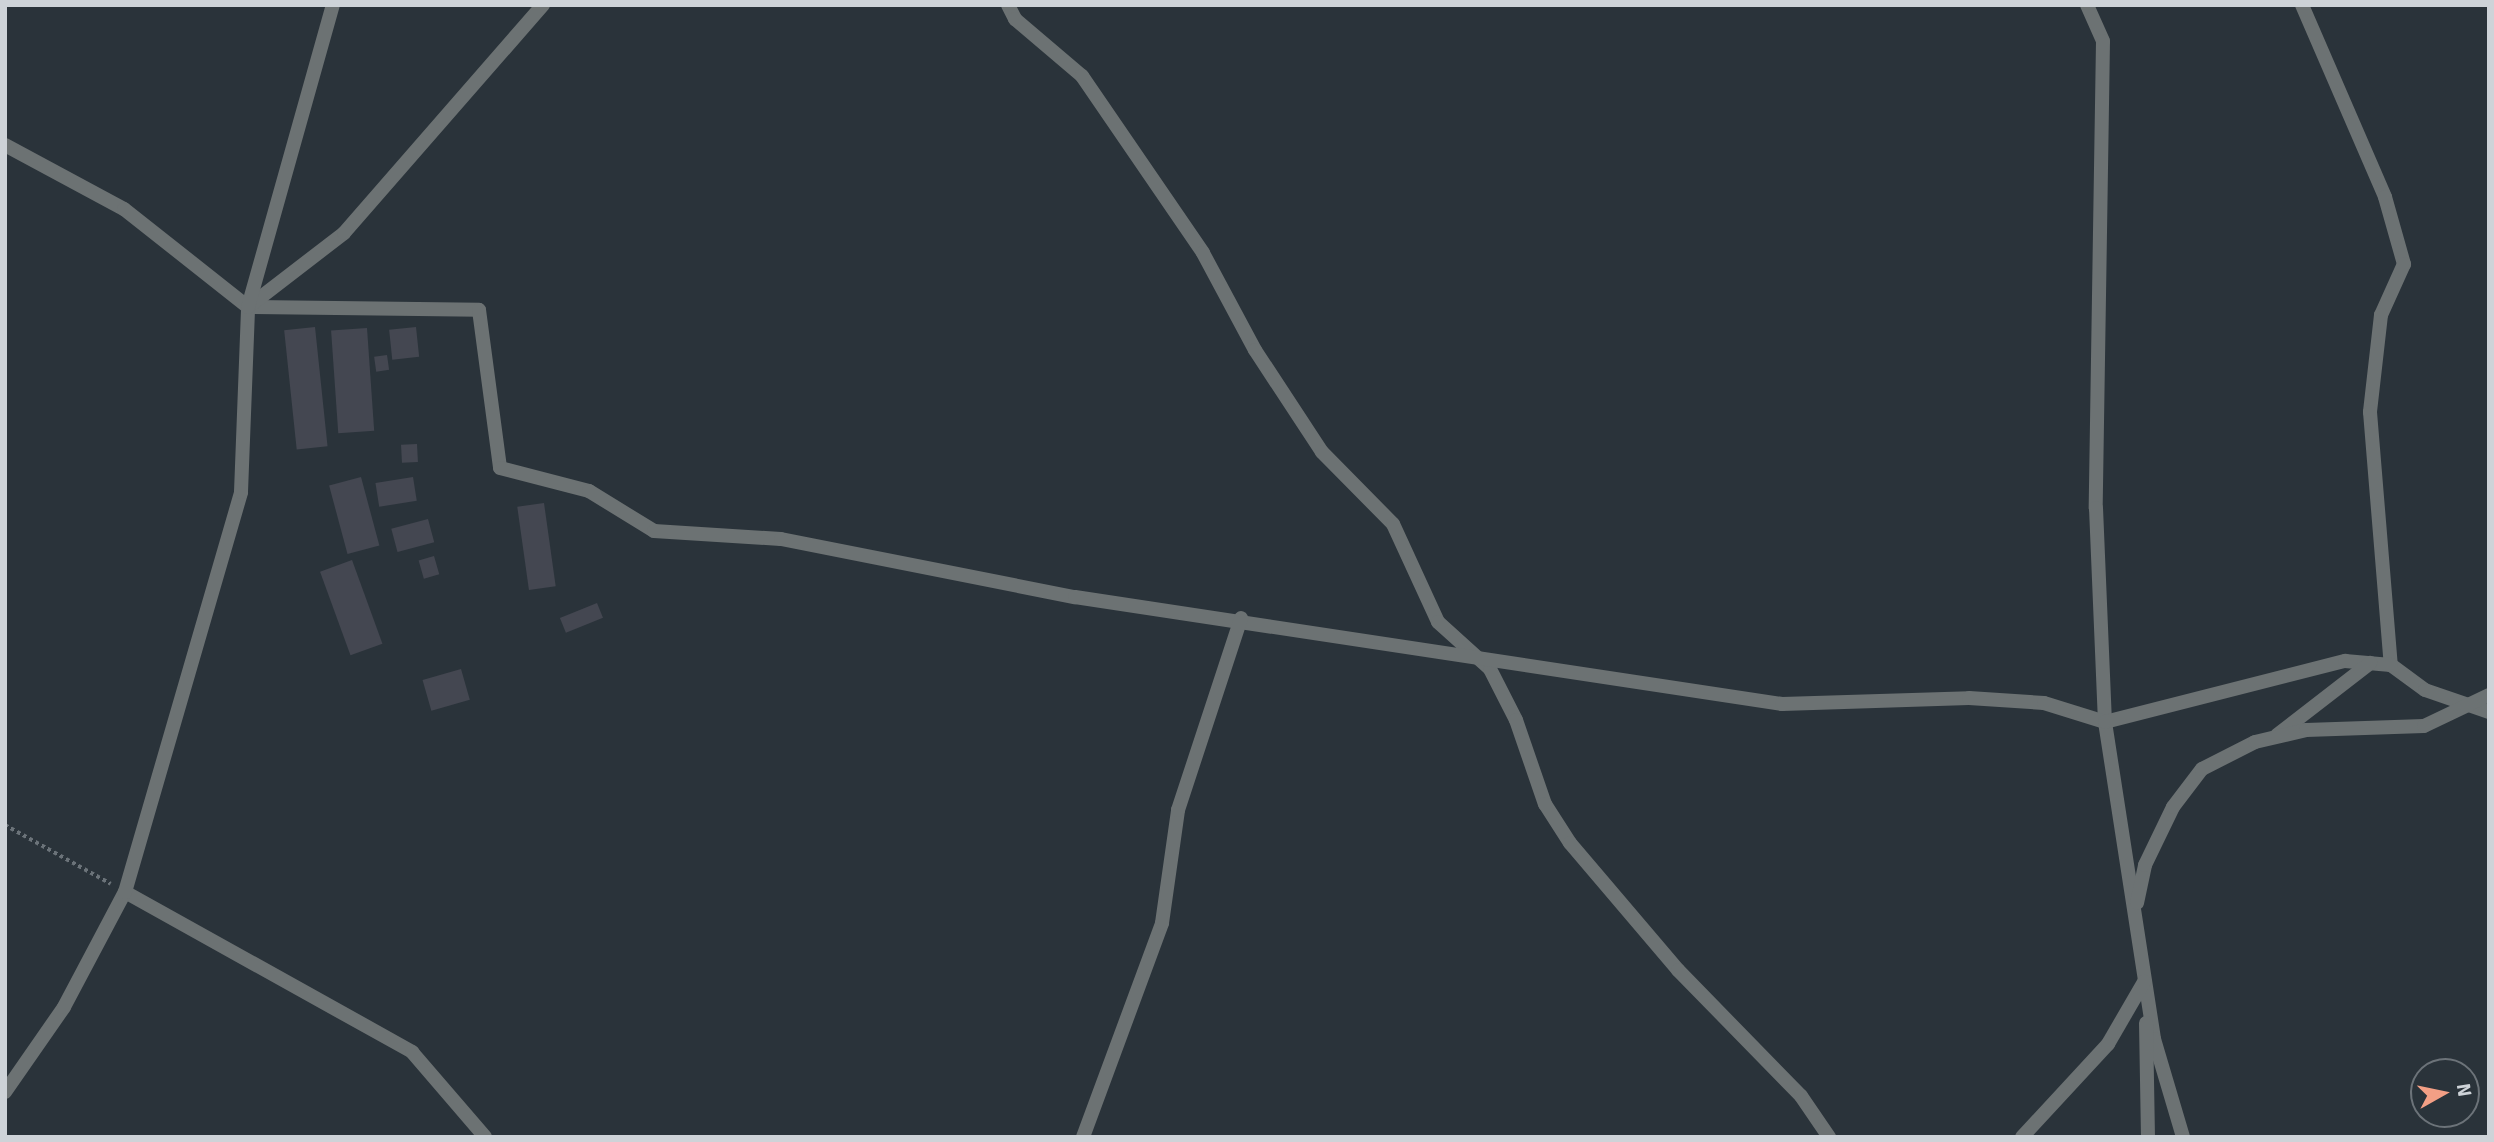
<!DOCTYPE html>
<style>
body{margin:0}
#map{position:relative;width:2494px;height:1142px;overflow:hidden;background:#2a333a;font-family:Signika,sans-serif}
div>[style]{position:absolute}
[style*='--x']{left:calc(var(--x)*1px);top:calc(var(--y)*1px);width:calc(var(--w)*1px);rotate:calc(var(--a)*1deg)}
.building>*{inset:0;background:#444751;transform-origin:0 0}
.path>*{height:3.5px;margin-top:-1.75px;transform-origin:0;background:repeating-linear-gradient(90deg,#6b7379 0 3.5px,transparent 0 7px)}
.street>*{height:14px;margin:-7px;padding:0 7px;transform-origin:7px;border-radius:7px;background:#6c7273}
span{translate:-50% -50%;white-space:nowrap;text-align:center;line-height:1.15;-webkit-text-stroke:6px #2a333a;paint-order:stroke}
.frame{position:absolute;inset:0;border:7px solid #ced3d8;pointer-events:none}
.north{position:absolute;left:2410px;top:1058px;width:70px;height:70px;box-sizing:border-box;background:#2a333a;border:2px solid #6c7379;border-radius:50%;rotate:81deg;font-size:19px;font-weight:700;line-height:28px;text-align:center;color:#ced3d8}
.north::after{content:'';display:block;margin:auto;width:24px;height:32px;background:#f39f85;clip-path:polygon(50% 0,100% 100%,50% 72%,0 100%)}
</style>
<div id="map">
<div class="building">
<div style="left:315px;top:327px;width:120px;height:31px;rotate:84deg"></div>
<div style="left:416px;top:327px;width:30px;height:27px;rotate:84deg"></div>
<div style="left:367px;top:328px;width:103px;height:36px;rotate:86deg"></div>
<div style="left:387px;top:355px;width:15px;height:13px;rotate:82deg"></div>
<div style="left:417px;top:444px;width:18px;height:16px;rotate:87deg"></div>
<div style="left:361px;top:477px;width:71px;height:33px;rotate:75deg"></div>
<div style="left:413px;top:477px;width:24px;height:38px;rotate:81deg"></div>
<div style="left:544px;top:503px;width:84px;height:27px;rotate:82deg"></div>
<div style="left:428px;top:519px;width:24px;height:38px;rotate:75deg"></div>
<div style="left:434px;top:556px;width:19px;height:16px;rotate:74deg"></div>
<div style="left:352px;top:560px;width:89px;height:34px;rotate:70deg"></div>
<div style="left:597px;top:603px;width:16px;height:40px;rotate:68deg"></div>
<div style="left:461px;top:669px;width:32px;height:40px;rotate:74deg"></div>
</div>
<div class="path">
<div style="--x:5;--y:825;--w:121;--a:29.1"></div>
</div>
<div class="street">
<div style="--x:1008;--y:5;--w:16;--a:63"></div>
<div style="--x:1015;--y:19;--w:88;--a:40.4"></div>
<div style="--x:1082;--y:76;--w:214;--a:55.6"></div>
<div style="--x:1203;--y:253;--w:110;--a:61.8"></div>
<div style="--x:1255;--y:350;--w:122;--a:56.7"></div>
<div style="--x:1322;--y:452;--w:101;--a:45.4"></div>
<div style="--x:1393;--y:524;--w:108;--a:65.3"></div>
<div style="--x:1438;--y:622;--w:70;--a:42.1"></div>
<div style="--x:1490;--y:669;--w:57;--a:63"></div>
<div style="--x:1516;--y:720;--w:89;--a:71"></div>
<div style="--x:1545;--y:804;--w:46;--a:57.3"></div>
<div style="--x:1570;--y:843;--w:167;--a:49.6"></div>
<div style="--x:1678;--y:970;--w:176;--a:45.7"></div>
<div style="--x:1801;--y:1096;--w:50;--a:55.7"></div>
<div style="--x:2087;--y:5;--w:39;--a:66"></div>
<div style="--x:2103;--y:41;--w:467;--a:90.9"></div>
<div style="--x:2096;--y:508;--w:214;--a:87.6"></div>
<div style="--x:2105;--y:722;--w:321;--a:81.2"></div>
<div style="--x:2154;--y:1039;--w:102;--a:73.5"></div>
<div style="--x:2302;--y:5;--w:209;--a:66.6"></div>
<div style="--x:2385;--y:197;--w:70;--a:74.2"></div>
<div style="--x:2404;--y:264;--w:56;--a:114.3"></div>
<div style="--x:2381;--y:315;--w:98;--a:96.5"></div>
<div style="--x:2370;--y:412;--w:254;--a:85.3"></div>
<div style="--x:2391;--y:665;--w:42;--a:36.3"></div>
<div style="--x:2425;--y:690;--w:68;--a:19"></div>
<div style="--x:5;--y:145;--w:135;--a:28.3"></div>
<div style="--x:124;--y:209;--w:158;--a:38.3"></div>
<div style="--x:248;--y:307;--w:231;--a:0.7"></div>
<div style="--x:479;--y:310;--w:159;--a:82.4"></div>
<div style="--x:500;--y:468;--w:92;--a:14.5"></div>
<div style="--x:589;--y:491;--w:76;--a:31.6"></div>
<div style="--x:654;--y:531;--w:127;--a:3.6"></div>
<div style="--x:781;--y:539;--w:300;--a:11.2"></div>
<div style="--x:1075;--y:597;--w:715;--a:8.61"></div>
<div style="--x:1782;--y:704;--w:187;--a:-1.8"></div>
<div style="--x:1969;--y:698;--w:75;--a:3.8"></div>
<div style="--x:2044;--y:703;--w:64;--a:17.3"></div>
<div style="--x:2105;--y:722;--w:248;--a:-14.3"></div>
<div style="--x:2345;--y:661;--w:46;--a:5"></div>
<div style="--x:248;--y:307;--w:121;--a:-37.6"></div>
<div style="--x:344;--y:233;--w:303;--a:-48.9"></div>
<div style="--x:2277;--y:735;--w:118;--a:-37.7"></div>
<div style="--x:125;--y:892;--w:329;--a:29.1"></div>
<div style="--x:412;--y:1052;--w:112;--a:49.3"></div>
<div style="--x:2137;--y:903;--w:39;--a:-78"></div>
<div style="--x:2145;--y:865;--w:64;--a:-64.2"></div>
<div style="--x:2173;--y:807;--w:48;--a:-52.7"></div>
<div style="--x:2202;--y:769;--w:59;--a:-27"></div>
<div style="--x:2255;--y:742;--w:52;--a:-13.2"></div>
<div style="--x:2306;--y:730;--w:118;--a:-1.9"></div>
<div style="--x:2424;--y:726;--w:72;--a:-25.5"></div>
<div style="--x:2146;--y:1023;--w:114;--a:89"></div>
<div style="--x:5;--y:1092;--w:103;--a:-55.2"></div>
<div style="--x:64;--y:1007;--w:130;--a:-62.1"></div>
<div style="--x:125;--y:892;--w:416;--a:-73.8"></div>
<div style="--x:241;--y:492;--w:185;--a:-87.8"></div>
<div style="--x:248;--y:307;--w:314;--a:-74.3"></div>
<div style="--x:1083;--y:1137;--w:228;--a:-69.7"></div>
<div style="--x:1162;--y:923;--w:114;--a:-81.9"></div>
<div style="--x:1178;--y:810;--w:202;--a:-71.8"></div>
<div style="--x:2022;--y:1137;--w:127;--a:-47.2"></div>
<div style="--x:2108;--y:1044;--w:72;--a:-59.9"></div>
</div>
<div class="frame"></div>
<div class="north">N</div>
</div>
